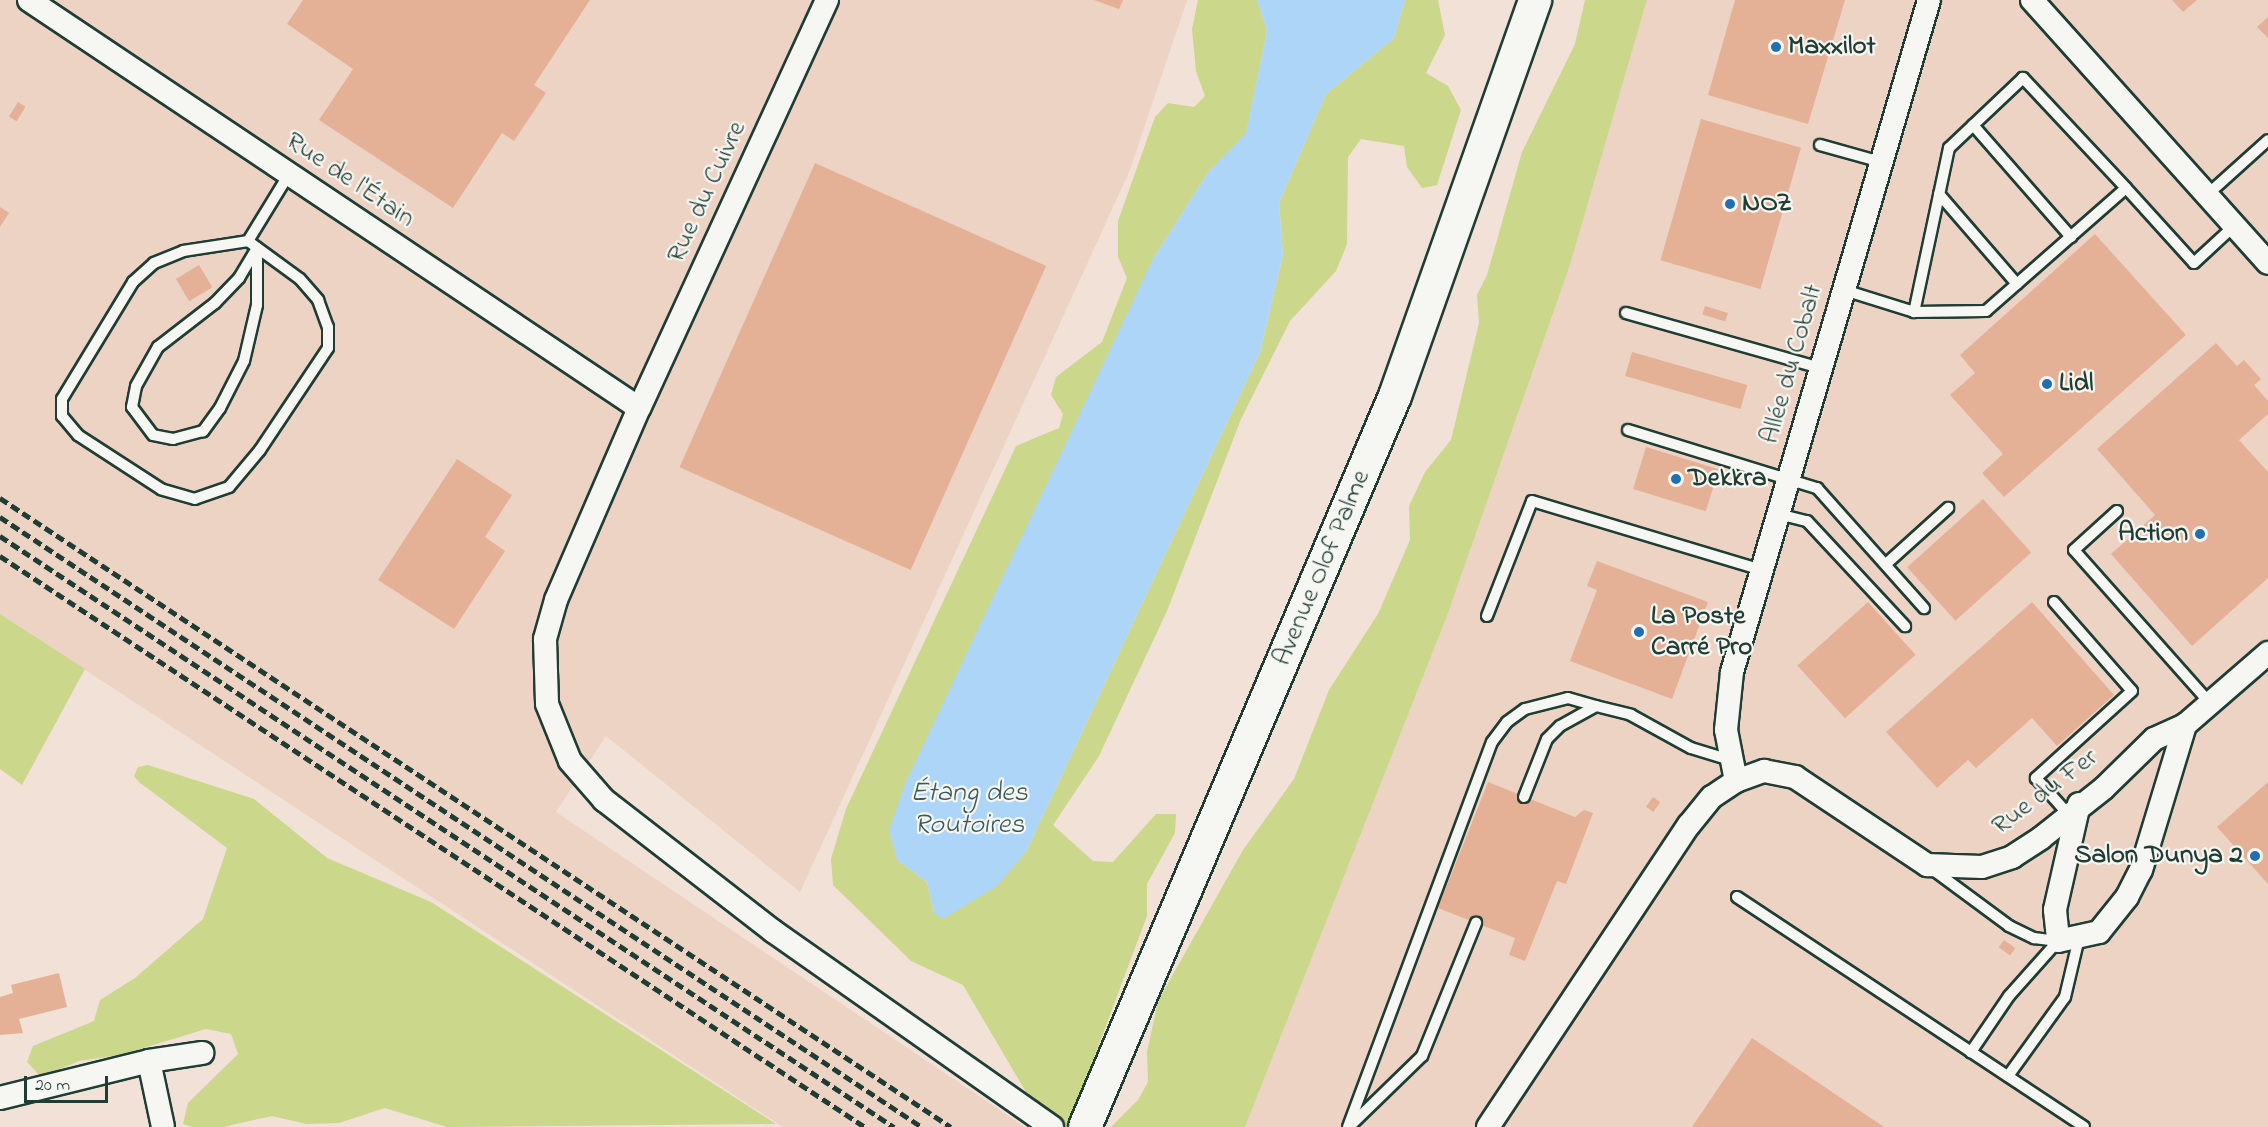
<!DOCTYPE html>
<meta charset="utf-8">
<style>
body{margin:0}
#map{position:relative;width:2268px;height:1127px;overflow:hidden;background:#f1e1d7;font-family:"Indie Flower",sans-serif}
div>[style]{position:absolute}
[style*='--x']{left:calc(var(--x)*1px);top:calc(var(--y)*1px);width:calc(var(--w)*1px);rotate:calc(var(--a)*1deg)}
.built>*{inset:0;background:#edd3c4}
.green>*{inset:0;background:#cbd78b}
.water>*{inset:0;background:#add5f8}
.building>*{inset:0;background:#e4b197;transform-origin:0 0}
.roads{filter:drop-shadow(2px 0 #1f3d34) drop-shadow(-2px 0 #1f3d34) drop-shadow(0 2px #1f3d34) drop-shadow(0 -2px #1f3d34)}
.lane>*{height:10px;margin:-5px;padding:0 5px;transform-origin:5px;border-radius:5px;background:#f6f6f2}
.street>*{height:22px;margin:-11px;padding:0 11px;transform-origin:11px;border-radius:11px;background:#f6f6f2}
.secondary>*{height:32px;margin:-16px;padding:0 16px;transform-origin:16px;border-radius:16px;background:#f6f6f2}
.rail>*{height:4.5px;margin-top:-2.25px;transform-origin:0;background:repeating-linear-gradient(90deg,#1f3d34 0 9px,transparent 0 13.5px)}
.dots>*{width:16px;height:16px;translate:-50% -50%;box-sizing:border-box;border:3px solid #f6f6f2;border-radius:50%}
span{translate:-50% -50%;white-space:nowrap;text-align:center;line-height:1.15;-webkit-text-stroke:4.5px #f6f6f2;paint-order:stroke}
.poi-label{font-size:27px;color:#1f3d34;font-weight:700}
.left{translate:0 -50%;text-align:left}
.right{translate:-100% -50%;text-align:right}
.street-label{font-size:27px;color:#1f3d34}
.water-label{font-size:28px;color:#3b5b5b;font-style:italic}
.scale{position:absolute;left:24px;top:1076px;width:84px;height:27px;box-sizing:border-box;border:3px solid #1f3d34;border-top:0;padding-left:8px;font-size:18px;line-height:21px;white-space:nowrap;color:#1f3d34;-webkit-text-stroke:4px #f6f6f2;paint-order:stroke}
</style>
<div id="map">
<div class="built">
<div style="clip-path:polygon(0 0,1187px 0,1130px 170px,800px 892px,606px 736px,556px 812px,1025px 1127px,783px 1127px,0 614px)"></div>
<div style="clip-path:polygon(1647px 0,2268px 0,2268px 1127px,1245px 1127px,1447px 616px,1570px 265px)"></div>
</div>
<div class="green">
<div style="clip-path:polygon(1198px 0,1257px 0,1267px 31px,1246px 134px,1207px 174px,1153px 259px,897px 860px,927px 882px,934px 913px,1026px 852px,1260px 352px,1283px 255px,1279px 203px,1326px 94px,1394px 38px,1405px 0,1438px 0,1445px 35px,1426px 73px,1448px 86px,1461px 110px,1437px 185px,1422px 188px,1407px 167px,1404px 146px,1361px 139px,1348px 157px,1347px 244px,1336px 271px,1290px 321px,1241px 419px,1167px 611px,1099px 756px,1053px 825px,1093px 861px,1113px 862px,1156px 814px,1176px 814px,1175px 833px,1147px 884px,1147px 916px,1068px 1127px,1033px 1104px,963px 985px,911px 961px,833px 885px,831px 859px,846px 809px,1016px 446px,1059px 428px,1063px 414px,1051px 395px,1056px 377px,1102px 342px,1127px 278px,1118px 257px,1118px 221px,1155px 117px,1168px 103px,1194px 107px,1205px 96px,1196px 71px,1192px 29px)"></div>
<div style="clip-path:polygon(1585px 0,1647px 0,1570px 265px,1447px 616px,1245px 1127px,1111px 1127px,1138px 1100px,1148px 1082px,1147px 1052px,1158px 1001px,1243px 850px,1294px 779px,1329px 690px,1378px 614px,1410px 540px,1409px 506px,1425px 472px,1451px 440px,1479px 323px,1477px 295px,1487px 275px,1522px 152px,1575px 44px)"></div>
<div style="clip-path:polygon(0 614px,85px 669px,22px 785px,0 769px)"></div>
<div style="clip-path:polygon(148px 765px,254px 799px,327px 858px,431px 902px,776px 1124px,447px 1127px,385px 1108px,339px 1123px,306px 1124px,272px 1116px,223px 1127px,192px 1127px,183px 1124px,188px 1103px,238px 1054px,231px 1034px,206px 1029px,120px 1055px,79px 1061px,41px 1077px,27px 1062px,33px 1046px,94px 1021px,100px 1000px,135px 978px,203px 919px,227px 848px,139px 782px,134px 776px,138px 767px)"></div>
</div>
<div class="water">
<div style="clip-path:polygon(1257px 0,1405px 0,1394px 38px,1326px 94px,1279px 203px,1283px 255px,1260px 352px,1026px 852px,997px 886px,943px 919px,934px 913px,927px 882px,897px 860px,889px 830px,905px 784px,1153px 259px,1207px 174px,1246px 133px,1267px 31px)"></div>
</div>
<div class="building">
<div style="clip-path:polygon(303px 0,590px 0,534px 85px,546px 93px,514px 141px,502px 133px,453px 208px,319px 120px,353px 69px,287px 24px)"></div>
<div style="clip-path:polygon(1094px 0,1123px 0,1119px 9px)"></div>
<div style="clip-path:polygon(1735px 0,1845px 0,1808px 124px,1708px 95px)"></div>
<div style="clip-path:polygon(2172px 0,2197px 0,2183px 12px)"></div>
<div style="clip-path:polygon(2268px 17px,2268px 38px,2257px 27px)"></div>
<div style="left:18px;top:102px;width:9px;height:17px;rotate:32deg"></div>
<div style="left:1701px;top:119px;width:104px;height:147px;rotate:16deg"></div>
<div style="clip-path:polygon(337px 160px,347px 167px,343px 174px,333px 168px)"></div>
<div style="left:815px;top:163px;width:253px;height:333px;rotate:24deg"></div>
<div style="clip-path:polygon(0 207px,9px 213px,0 227px)"></div>
<div style="clip-path:polygon(2095px 234px,2186px 335px,2004px 497px,1982px 473px,2003px 454px,1950px 395px,1975px 373px,1960px 355px)"></div>
<div style="left:199px;top:265px;width:26px;height:27px;rotate:59deg"></div>
<div style="left:1705px;top:306px;width:24px;height:9px;rotate:17deg"></div>
<div style="clip-path:polygon(2216px 343px,2237px 366px,2244px 360px,2261px 379px,2254px 385px,2268px 401px,2268px 414px,2239px 440px,2268px 472px,2268px 578px,2192px 646px,2111px 554px,2155px 515px,2097px 449px)"></div>
<div style="left:1632px;top:352px;width:120px;height:25px;rotate:16deg"></div>
<div style="left:1646px;top:447px;width:76px;height:44px;rotate:17deg"></div>
<div style="clip-path:polygon(457px 459px,512px 495px,485px 537px,505px 551px,454px 629px,378px 580px)"></div>
<div style="left:1983px;top:499px;width:72px;height:102px;rotate:48deg"></div>
<div style="clip-path:polygon(1597px 561px,1708px 602px,1672px 699px,1570px 661px,1597px 590px,1587px 586px)"></div>
<div style="left:1868px;top:602px;width:71px;height:95px;rotate:48deg"></div>
<div style="clip-path:polygon(2032px 602px,2114px 695px,2057px 746px,2032px 718px,1976px 768px,1968px 760px,1937px 788px,1886px 732px)"></div>
<div style="clip-path:polygon(1488px 782px,1575px 817px,1584px 810px,1593px 813px,1566px 884px,1557px 881px,1525px 961px,1509px 955px,1515px 938px,1438px 908px)"></div>
<div style="clip-path:polygon(2268px 782px,2268px 884px,2217px 827px)"></div>
<div style="left:1653px;top:797px;width:9px;height:12px;rotate:36deg"></div>
<div style="left:2004px;top:940px;width:14px;height:9px;rotate:36deg"></div>
<div style="clip-path:polygon(59px 973px,67px 1007px,19px 1019px,23px 1033px,0 1035px,0 997px,13px 993px,11px 985px)"></div>
<div style="clip-path:polygon(1752px 1038px,1884px 1127px,1692px 1127px)"></div>
</div>
<div class="roads">
<div class="lane">
<div style="--x:1973;--y:125;--w:149;--a:48.8"></div>
<div style="--x:1820;--y:145;--w:63;--a:15.6"></div>
<div style="--x:2126;--y:188;--w:101;--a:47.8"></div>
<div style="--x:2194;--y:263;--w:54;--a:-42.8"></div>
<div style="--x:1939;--y:194;--w:119;--a:49.1"></div>
<div style="--x:2207;--y:195;--w:82;--a:-42"></div>
<div style="--x:248;--y:241;--w:64;--a:36.2"></div>
<div style="--x:300;--y:279;--w:28;--a:49"></div>
<div style="--x:318;--y:300;--w:29;--a:70"></div>
<div style="--x:328;--y:327;--w:21;--a:90"></div>
<div style="--x:328;--y:348;--w:123;--a:123.7"></div>
<div style="--x:260;--y:450;--w:48;--a:130"></div>
<div style="--x:229;--y:487;--w:36;--a:161"></div>
<div style="--x:195;--y:499;--w:35;--a:-164"></div>
<div style="--x:161;--y:489;--w:99;--a:-147"></div>
<div style="--x:78;--y:435;--w:25;--a:-130"></div>
<div style="--x:62;--y:416;--w:17;--a:-90"></div>
<div style="--x:62;--y:399;--w:137;--a:-58.7"></div>
<div style="--x:133;--y:282;--w:28;--a:-42"></div>
<div style="--x:154;--y:263;--w:31;--a:-22"></div>
<div style="--x:183;--y:251;--w:66;--a:-8.7"></div>
<div style="--x:248;--y:241;--w:79;--a:-58.5"></div>
<div style="--x:257;--y:248;--w:57;--a:90"></div>
<div style="--x:257;--y:305;--w:57;--a:103.1"></div>
<div style="--x:244;--y:361;--w:53;--a:117.1"></div>
<div style="--x:220;--y:408;--w:29;--a:126"></div>
<div style="--x:203;--y:431;--w:31;--a:165"></div>
<div style="--x:173;--y:439;--w:20;--a:-169"></div>
<div style="--x:153;--y:435;--w:35;--a:-127"></div>
<div style="--x:132;--y:407;--w:21;--a:-79"></div>
<div style="--x:136;--y:386;--w:45;--a:-60.6"></div>
<div style="--x:158;--y:347;--w:72;--a:-37.7"></div>
<div style="--x:215;--y:303;--w:35;--a:-46"></div>
<div style="--x:239;--y:278;--w:35;--a:-59"></div>
<div style="--x:1844;--y:290;--w:73;--a:17.4"></div>
<div style="--x:1914;--y:312;--w:72;--a:-0.8"></div>
<div style="--x:1986;--y:311;--w:186;--a:-41.3"></div>
<div style="--x:2126;--y:188;--w:151;--a:-133.1"></div>
<div style="--x:2023;--y:78;--w:102;--a:136.6"></div>
<div style="--x:1949;--y:148;--w:168;--a:102"></div>
<div style="--x:1626;--y:313;--w:203;--a:15.8"></div>
<div style="--x:1628;--y:430;--w:198;--a:17.1"></div>
<div style="--x:1817;--y:488;--w:161;--a:48.3"></div>
<div style="--x:2117;--y:511;--w:58;--a:137.8"></div>
<div style="--x:2074;--y:550;--w:205;--a:48.4"></div>
<div style="--x:1778;--y:514;--w:30;--a:14"></div>
<div style="--x:1807;--y:521;--w:144;--a:47"></div>
<div style="--x:1886;--y:564;--w:84;--a:-42.1"></div>
<div style="--x:2054;--y:602;--w:118;--a:48.8"></div>
<div style="--x:2132;--y:691;--w:130;--a:137.8"></div>
<div style="--x:2036;--y:778;--w:48;--a:48.4"></div>
<div style="--x:1487;--y:616;--w:123;--a:-68.6"></div>
<div style="--x:1532;--y:501;--w:240;--a:16.7"></div>
<div style="--x:1524;--y:797;--w:62;--a:-68.4"></div>
<div style="--x:1547;--y:739;--w:18;--a:-45"></div>
<div style="--x:1560;--y:726;--w:41;--a:-29.1"></div>
<div style="--x:1596;--y:706;--w:36;--a:14"></div>
<div style="--x:1631;--y:715;--w:68;--a:28.8"></div>
<div style="--x:1691;--y:748;--w:41;--a:17.1"></div>
<div style="--x:1932;--y:869;--w:96;--a:36.5"></div>
<div style="--x:2009;--y:926;--w:28;--a:26"></div>
<div style="--x:2034;--y:938;--w:24;--a:7"></div>
<div style="--x:2058;--y:941;--w:74;--a:131.7"></div>
<div style="--x:2009;--y:996;--w:68;--a:124.2"></div>
<div style="--x:1737;--y:897;--w:416;--a:33.5"></div>
<div style="--x:2008;--y:1076;--w:97;--a:-54.2"></div>
<div style="--x:2065;--y:997;--w:61;--a:-76.7"></div>
<div style="--x:1351;--y:1125;--w:99;--a:-44.2"></div>
<div style="--x:1422;--y:1056;--w:144;--a:-67.9"></div>
<div style="--x:1348;--y:1127;--w:411;--a:-69.5"></div>
<div style="--x:1492;--y:742;--w:25;--a:-53"></div>
<div style="--x:1507;--y:722;--w:22;--a:-36"></div>
<div style="--x:1525;--y:709;--w:44;--a:-14.3"></div>
<div style="--x:1568;--y:698;--w:29;--a:16"></div>
</div>
<div class="street">
<div style="--x:29;--y:0;--w:734;--a:33.78"></div>
<div style="--x:827;--y:0;--w:449;--a:114.7"></div>
<div style="--x:639;--y:408;--w:209;--a:113.4"></div>
<div style="--x:556;--y:600;--w:41;--a:105.8"></div>
<div style="--x:545;--y:639;--w:65;--a:88.2"></div>
<div style="--x:547;--y:704;--w:61;--a:68"></div>
<div style="--x:570;--y:761;--w:52;--a:48.9"></div>
<div style="--x:604;--y:800;--w:214;--a:37.8"></div>
<div style="--x:773;--y:931;--w:341;--a:35.1"></div>
<div style="--x:2032;--y:0;--w:353;--a:48.1"></div>
<div style="--x:1736;--y:781;--w:52;--a:-101.1"></div>
<div style="--x:1726;--y:730;--w:58;--a:-84.1"></div>
<div style="--x:1732;--y:672;--w:700;--a:-73.66"></div>
<div style="--x:2079;--y:804;--w:109;--a:102.8"></div>
<div style="--x:2055;--y:910;--w:31;--a:84"></div>
<div style="--x:2058;--y:941;--w:42;--a:-12.4"></div>
<div style="--x:2099;--y:932;--w:45;--a:-51.3"></div>
<div style="--x:2127;--y:897;--w:30;--a:-63"></div>
<div style="--x:2141;--y:870;--w:152;--a:-73.1"></div>
<div style="--x:149;--y:1061;--w:67;--a:78"></div>
<div style="--x:0;--y:1098;--w:154;--a:-13.9"></div>
<div style="--x:149;--y:1061;--w:54;--a:-8.6"></div>
<div style="--x:1488;--y:1127;--w:363;--a:-56.4"></div>
<div style="--x:1689;--y:825;--w:36;--a:-51"></div>
<div style="--x:1712;--y:797;--w:29;--a:-34"></div>
<div style="--x:1736;--y:781;--w:30;--a:-20"></div>
<div style="--x:1764;--y:771;--w:32;--a:11"></div>
<div style="--x:1795;--y:777;--w:159;--a:33.7"></div>
<div style="--x:1927;--y:865;--w:55;--a:2.1"></div>
<div style="--x:1982;--y:867;--w:32;--a:-18"></div>
<div style="--x:2012;--y:857;--w:35;--a:-33"></div>
<div style="--x:2041;--y:838;--w:80;--a:-38.4"></div>
<div style="--x:2104;--y:788;--w:70;--a:-44.4"></div>
<div style="--x:2154;--y:739;--w:34;--a:-24"></div>
<div style="--x:2185;--y:725;--w:110;--a:-40.9"></div>
</div>
<div class="secondary">
<div style="--x:1085;--y:1127;--w:794;--a:-67.02"></div>
<div style="--x:1395;--y:396;--w:420;--a:-70.5"></div>
</div>
</div>
<div class="rail">
<div style="--x:0;--y:498;--w:1140;--a:33.48"></div>
<div style="--x:0;--y:517;--w:1106;--a:33.49"></div>
<div style="--x:0;--y:536;--w:1072;--a:33.47"></div>
<div style="--x:0;--y:556;--w:1036;--a:33.43"></div>
</div>
<div class="dots">
<div style="left:1776px;top:47px;background:#1f6fb2"></div>
<div style="left:1730px;top:204px;background:#1f6fb2"></div>
<div style="left:2047px;top:384px;background:#1f6fb2"></div>
<div style="left:1676px;top:479px;background:#1f6fb2"></div>
<div style="left:2200px;top:534px;background:#1f6fb2"></div>
<div style="left:1639px;top:632px;background:#1f6fb2"></div>
<div style="left:2255px;top:856px;background:#1f6fb2"></div>
</div>
<div class="poi-label">
<span class="left" style="left:1788px;top:47px">Maxxilot</span>
<span class="left" style="left:1742px;top:204px">NOZ</span>
<span class="left" style="left:2059px;top:384px">Lidl</span>
<span class="left" style="left:1688px;top:479px">Dekkra</span>
<span class="right" style="left:2188px;top:534px">Action</span>
<span class="left" style="left:1651px;top:632px">La Poste<br>Carré Pro</span>
<span class="right" style="left:2243px;top:856px">Salon Dunya 2</span>
</div>
<div class="street-label">
<span style="left:350px;top:180px;rotate:34deg">Rue de l'Étain</span>
<span style="left:707px;top:192px;rotate:-65deg">Rue du Cuivre</span>
<span style="left:1792px;top:364px;rotate:-74deg">Allée du Cobalt</span>
<span style="left:1322px;top:568px;rotate:-67deg">Avenue Olof Palme</span>
<span style="left:2045px;top:792px;rotate:-37deg">Rue du Fer</span>
</div>
<div class="water-label">
<span style="left:969px;top:810px">Étang des<br>Routoires</span>
</div>
<div class="scale">20 m</div>
</div>
